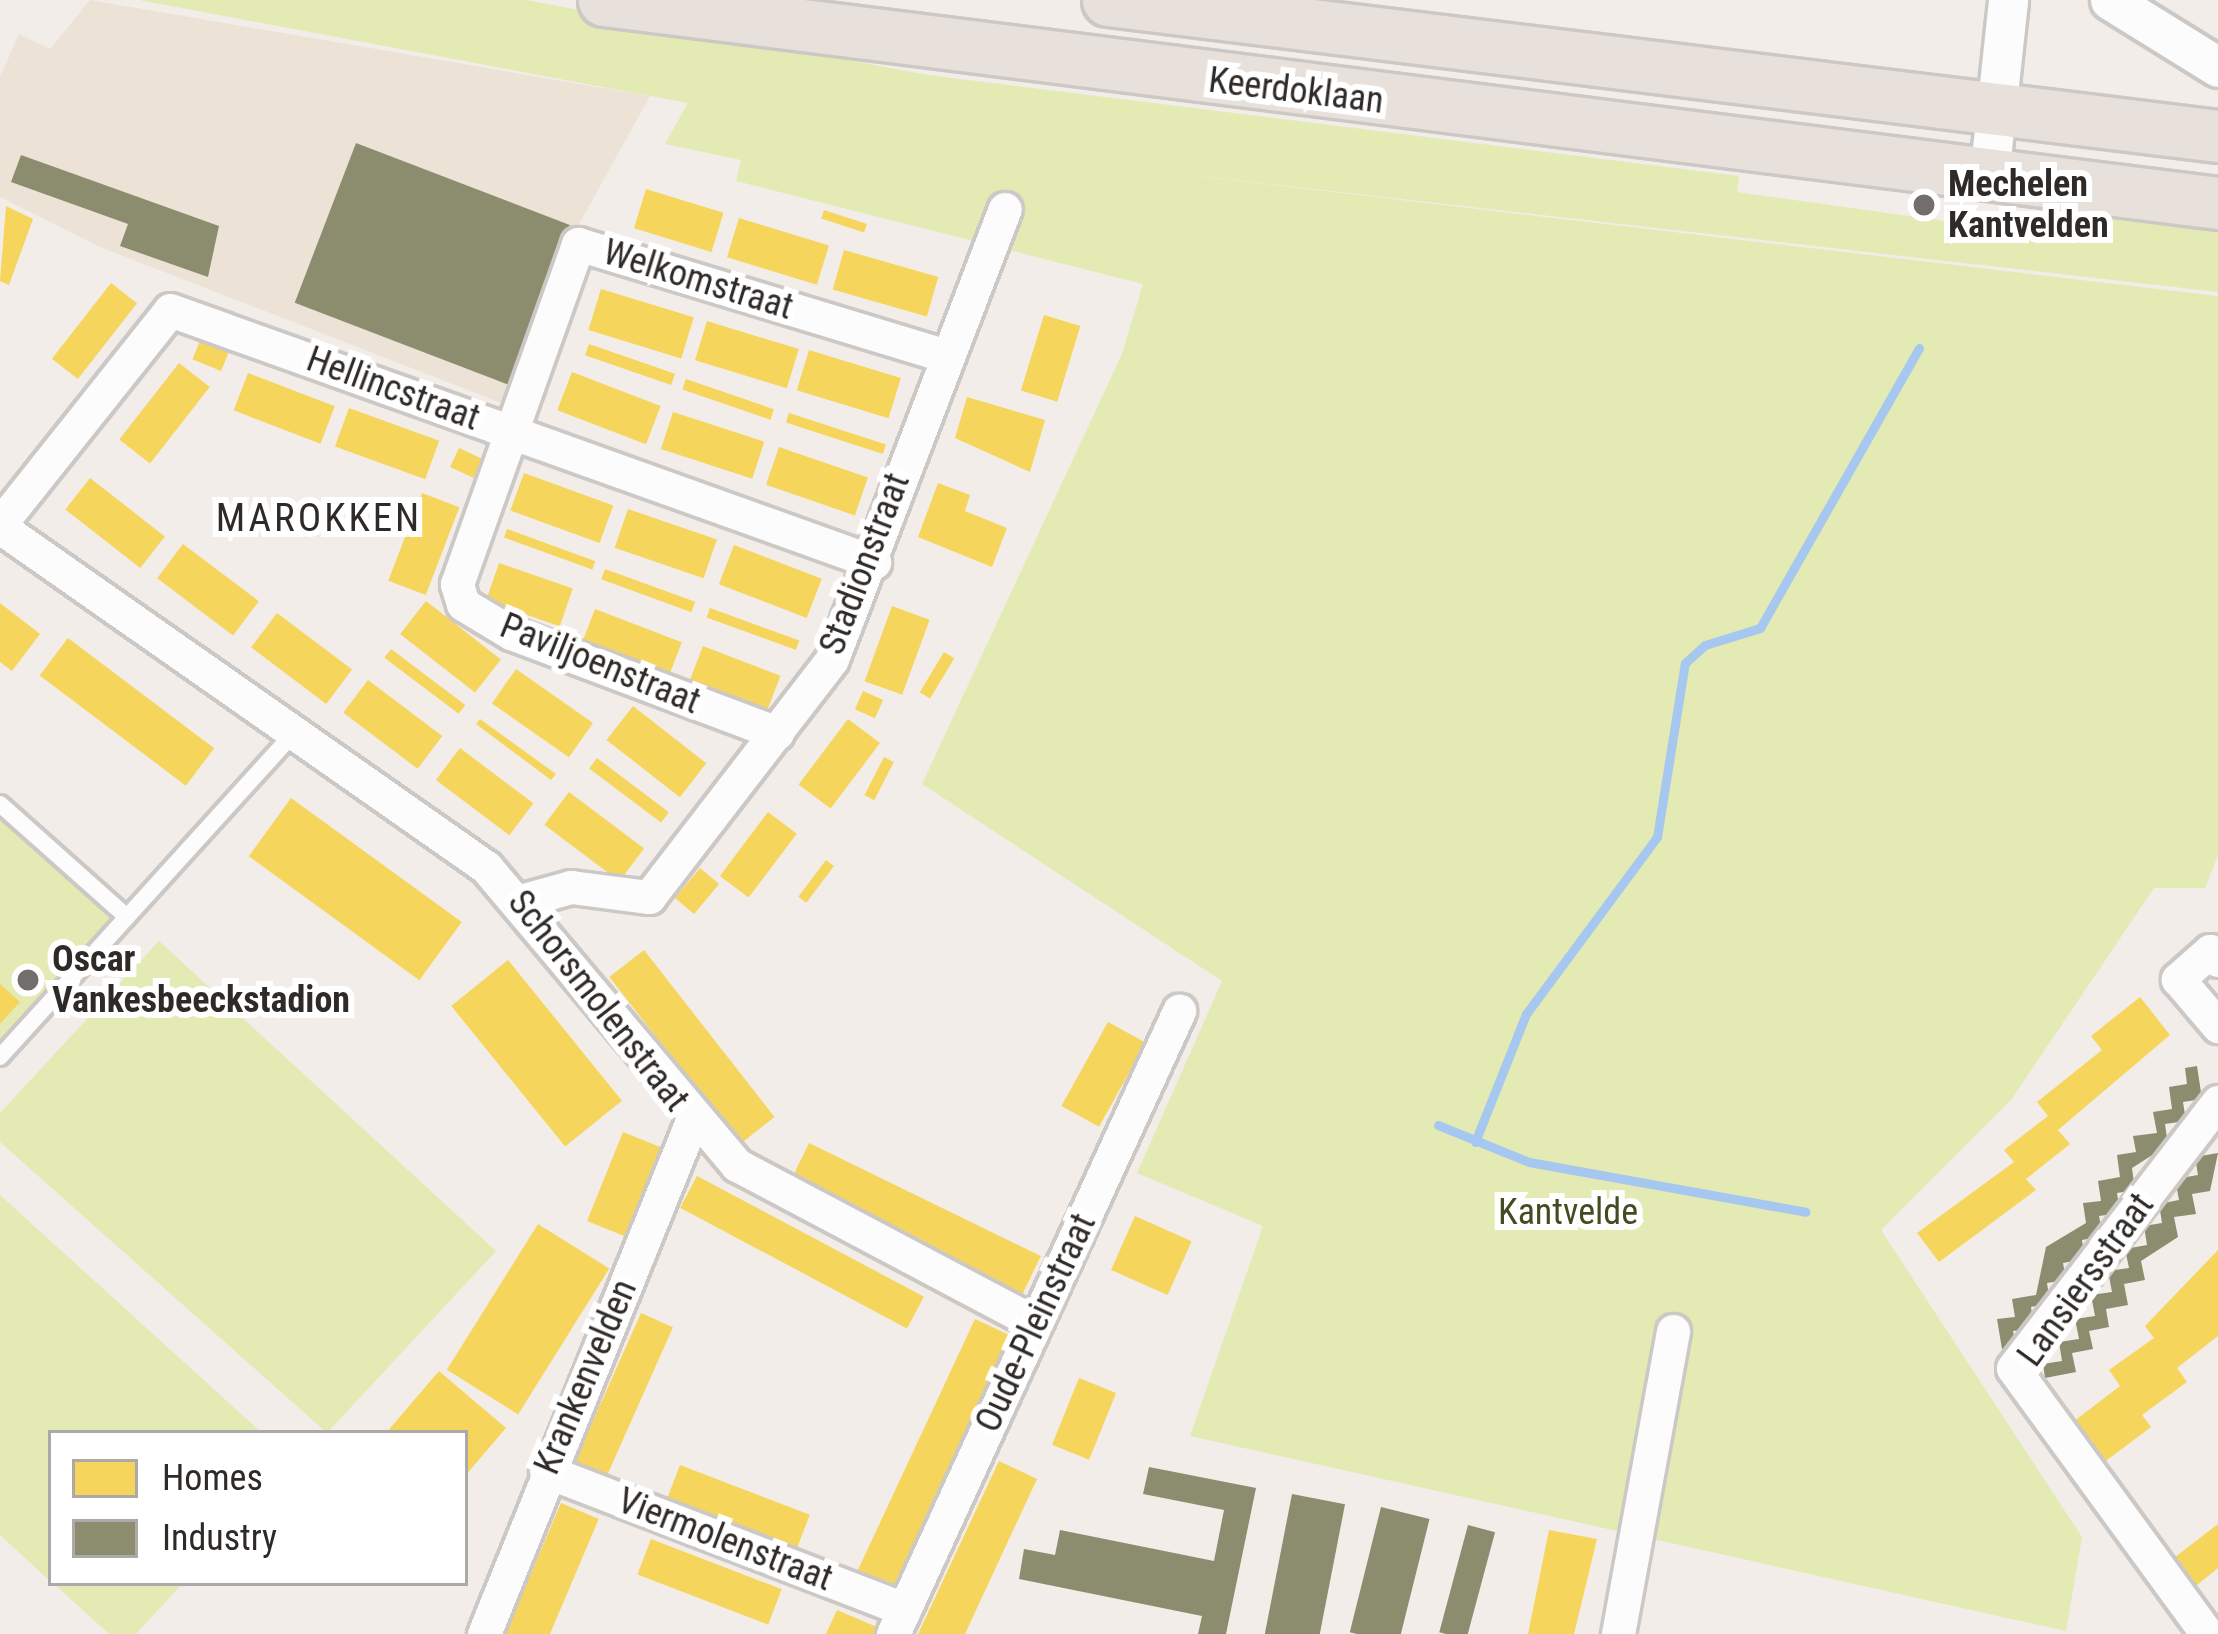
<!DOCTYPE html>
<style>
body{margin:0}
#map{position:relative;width:2218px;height:1634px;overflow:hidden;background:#f2ede8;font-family:"Roboto Condensed",sans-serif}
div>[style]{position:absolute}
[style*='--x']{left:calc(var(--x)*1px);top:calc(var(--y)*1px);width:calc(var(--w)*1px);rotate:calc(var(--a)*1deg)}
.industrial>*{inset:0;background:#ece3d6}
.green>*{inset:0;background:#e4eab3}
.homes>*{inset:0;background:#f6d55c;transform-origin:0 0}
.industry>*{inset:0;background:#8c8c6e;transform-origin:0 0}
.stream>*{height:9px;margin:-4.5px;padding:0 4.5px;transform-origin:4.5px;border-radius:4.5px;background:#a6c8f0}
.roads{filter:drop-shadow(3px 0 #ccc8c5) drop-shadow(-3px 0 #ccc8c5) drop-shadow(0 3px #ccc8c5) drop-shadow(0 -3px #ccc8c5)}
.service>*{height:16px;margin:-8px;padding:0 8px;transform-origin:8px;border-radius:8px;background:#fdfcfc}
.minor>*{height:33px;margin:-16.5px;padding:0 16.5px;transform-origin:16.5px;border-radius:16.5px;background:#fdfcfc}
.tertiary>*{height:39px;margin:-19.5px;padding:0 19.5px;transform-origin:19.5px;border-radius:19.5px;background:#fdfcfc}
.primary>*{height:51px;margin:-25.5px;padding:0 25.5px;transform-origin:25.5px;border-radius:25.5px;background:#e8e1db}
.dots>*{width:33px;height:33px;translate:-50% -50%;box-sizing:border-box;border:6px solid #fff;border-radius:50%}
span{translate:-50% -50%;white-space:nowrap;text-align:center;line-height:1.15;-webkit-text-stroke:12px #fff;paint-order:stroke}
.street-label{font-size:36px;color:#2e2a27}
.poi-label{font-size:36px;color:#2e2a27;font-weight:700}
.left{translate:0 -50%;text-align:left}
.park-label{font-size:36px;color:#454a20}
.neighbourhood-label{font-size:39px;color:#2e2a27;letter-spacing:3px}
.legend{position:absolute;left:48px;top:1430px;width:420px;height:156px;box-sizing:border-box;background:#fff;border:3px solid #abaaa9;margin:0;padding:15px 21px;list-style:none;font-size:36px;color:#2e2a27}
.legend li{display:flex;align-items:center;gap:24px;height:60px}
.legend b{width:60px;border:3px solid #abaaa9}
</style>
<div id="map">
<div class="industrial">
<div style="clip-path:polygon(90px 0,650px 96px,578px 226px,509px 406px,100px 247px,0 197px,0 77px,19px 34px,50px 49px)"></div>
</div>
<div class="green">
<div style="clip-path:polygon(139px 0,526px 0,928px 75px,1739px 176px,1737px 192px,2087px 241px,2093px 217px,2218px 232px,2218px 292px,1121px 167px,2218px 296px,2218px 855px,2205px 888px,2154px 888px,2011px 1100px,1881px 1230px,2082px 1537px,2066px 1631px,1190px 1436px,1263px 1226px,1137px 1173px,1222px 981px,922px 784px,1122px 354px,1143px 284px,736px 181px,741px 160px,665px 144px,688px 103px)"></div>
<div style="clip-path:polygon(0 817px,113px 917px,0 1043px)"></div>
<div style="clip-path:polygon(159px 941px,496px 1251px,327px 1433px,0 1142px,0 1113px)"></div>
<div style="clip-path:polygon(0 1195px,262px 1433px,51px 1433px,51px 1582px,0 1535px)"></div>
<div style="clip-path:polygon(53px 1583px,183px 1583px,136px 1634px,109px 1634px)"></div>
</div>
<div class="homes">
<div style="left:646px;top:189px;width:81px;height:41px;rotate:17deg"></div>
<div style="clip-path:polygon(6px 206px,33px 219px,9px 285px,0 281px)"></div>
<div style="left:824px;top:210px;width:45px;height:9px;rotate:18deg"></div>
<div style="left:739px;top:218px;width:94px;height:41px;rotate:17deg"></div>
<div style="left:844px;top:250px;width:98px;height:41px;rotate:16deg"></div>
<div style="left:111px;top:283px;width:33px;height:96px;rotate:38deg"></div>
<div style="left:601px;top:289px;width:97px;height:43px;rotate:17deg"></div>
<div style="left:1044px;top:315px;width:38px;height:79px;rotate:17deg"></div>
<div style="left:707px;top:321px;width:96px;height:41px;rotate:17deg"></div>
<div style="left:201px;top:338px;width:31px;height:23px;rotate:22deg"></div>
<div style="left:589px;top:344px;width:91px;height:12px;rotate:19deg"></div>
<div style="left:809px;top:350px;width:96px;height:42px;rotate:17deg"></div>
<div style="left:179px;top:363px;width:39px;height:97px;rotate:38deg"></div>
<div style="left:572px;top:372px;width:95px;height:41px;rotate:21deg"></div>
<div style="left:248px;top:373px;width:93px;height:40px;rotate:21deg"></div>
<div style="left:686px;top:379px;width:93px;height:11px;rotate:19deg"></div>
<div style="clip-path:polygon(967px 397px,1045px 420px,1030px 472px,955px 438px)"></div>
<div style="left:349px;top:408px;width:96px;height:41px;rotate:20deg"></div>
<div style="left:673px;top:412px;width:96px;height:39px;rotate:18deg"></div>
<div style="left:789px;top:413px;width:102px;height:10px;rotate:18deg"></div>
<div style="left:779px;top:447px;width:94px;height:40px;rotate:19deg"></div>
<div style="left:459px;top:448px;width:26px;height:21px;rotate:25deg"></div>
<div style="left:524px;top:473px;width:95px;height:40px;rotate:20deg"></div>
<div style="left:90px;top:478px;width:95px;height:40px;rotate:38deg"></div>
<div style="clip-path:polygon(938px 483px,970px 495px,965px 511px,1007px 528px,992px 567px,918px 537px)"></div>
<div style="left:422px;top:493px;width:40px;height:94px;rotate:21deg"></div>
<div style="left:628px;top:509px;width:94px;height:41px;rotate:19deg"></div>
<div style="left:507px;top:529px;width:94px;height:9px;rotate:20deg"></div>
<div style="left:183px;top:544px;width:95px;height:43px;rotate:37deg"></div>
<div style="left:734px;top:545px;width:94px;height:42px;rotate:21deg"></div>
<div style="left:499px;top:563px;width:78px;height:40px;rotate:19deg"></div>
<div style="left:605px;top:569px;width:96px;height:11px;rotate:20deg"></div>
<div style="left:426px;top:601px;width:95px;height:42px;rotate:38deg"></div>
<div style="clip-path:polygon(0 603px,40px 634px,12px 671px,0 662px)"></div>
<div style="left:892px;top:606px;width:40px;height:80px;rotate:20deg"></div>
<div style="left:710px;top:608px;width:95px;height:10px;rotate:20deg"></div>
<div style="left:595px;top:609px;width:93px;height:40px;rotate:21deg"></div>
<div style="left:277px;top:613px;width:94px;height:43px;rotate:37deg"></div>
<div style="left:68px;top:638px;width:183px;height:47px;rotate:37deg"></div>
<div style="left:703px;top:646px;width:83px;height:44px;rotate:21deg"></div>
<div style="left:391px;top:649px;width:93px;height:11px;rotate:37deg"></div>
<div style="left:944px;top:652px;width:12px;height:47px;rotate:31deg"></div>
<div style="left:516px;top:669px;width:94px;height:42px;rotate:35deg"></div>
<div style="left:368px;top:680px;width:93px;height:41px;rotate:37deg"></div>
<div style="left:863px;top:691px;width:22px;height:20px;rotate:24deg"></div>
<div style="left:633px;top:706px;width:93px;height:43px;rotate:38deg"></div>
<div style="clip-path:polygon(480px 719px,556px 774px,551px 780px,476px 724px)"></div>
<div style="left:848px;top:719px;width:40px;height:82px;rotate:37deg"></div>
<div style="left:460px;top:748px;width:92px;height:40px;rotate:37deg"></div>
<div style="left:884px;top:757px;width:11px;height:43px;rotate:27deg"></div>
<div style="left:597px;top:758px;width:90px;height:13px;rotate:37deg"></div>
<div style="left:569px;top:792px;width:94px;height:41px;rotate:37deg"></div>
<div style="left:291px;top:798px;width:211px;height:72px;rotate:36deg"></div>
<div style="left:768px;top:812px;width:36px;height:80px;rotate:37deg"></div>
<div style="left:826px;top:860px;width:10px;height:46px;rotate:37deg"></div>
<div style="left:700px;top:868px;width:25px;height:39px;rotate:40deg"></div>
<div style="left:644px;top:950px;width:212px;height:44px;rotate:52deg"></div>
<div style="left:508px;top:960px;width:181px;height:73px;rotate:51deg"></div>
<div style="clip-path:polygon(0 984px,20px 1002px,0 1024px)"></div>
<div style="clip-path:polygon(2140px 997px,2170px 1035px,2058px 1130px,2070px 1144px,2026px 1179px,2036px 1190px,1939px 1262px,1917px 1233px,2014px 1162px,2004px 1150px,2048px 1116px,2037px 1102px,2102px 1050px,2091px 1036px)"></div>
<div style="left:1108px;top:1022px;width:43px;height:96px;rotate:29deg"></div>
<div style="left:623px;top:1132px;width:42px;height:96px;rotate:22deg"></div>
<div style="left:809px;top:1143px;width:258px;height:44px;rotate:26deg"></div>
<div style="left:697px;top:1176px;width:257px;height:36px;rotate:28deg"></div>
<div style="left:1135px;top:1216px;width:62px;height:59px;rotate:24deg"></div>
<div style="left:538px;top:1224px;width:84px;height:172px;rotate:32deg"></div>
<div style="clip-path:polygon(2218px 1250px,2218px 1336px,2177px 1368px,2187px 1382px,2142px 1415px,2151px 1427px,2103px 1463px,2073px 1422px,2120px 1386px,2109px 1370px,2154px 1338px,2145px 1326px)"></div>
<div style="left:641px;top:1313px;width:35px;height:165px;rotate:24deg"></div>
<div style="left:975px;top:1319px;width:40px;height:280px;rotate:25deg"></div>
<div style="clip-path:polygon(439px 1371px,506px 1428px,465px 1476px,465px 1433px,386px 1433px)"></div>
<div style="left:1079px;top:1378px;width:40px;height:72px;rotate:22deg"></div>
<div style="clip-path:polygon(999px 1461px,1037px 1479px,977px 1608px,965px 1634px,918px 1634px)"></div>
<div style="left:680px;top:1465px;width:139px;height:36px;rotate:21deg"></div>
<div style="left:561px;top:1503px;width:41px;height:142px;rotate:23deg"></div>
<div style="clip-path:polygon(2218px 1524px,2218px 1568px,2192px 1589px,2170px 1561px)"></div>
<div style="clip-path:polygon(1549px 1530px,1597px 1539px,1574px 1634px,1528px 1634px)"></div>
<div style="left:651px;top:1539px;width:140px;height:38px;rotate:21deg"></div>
<div style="clip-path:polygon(837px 1610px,877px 1627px,874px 1634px,826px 1634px)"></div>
</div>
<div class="industry">
<div style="left:356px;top:143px;width:229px;height:171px;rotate:21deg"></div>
<div style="clip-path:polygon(21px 155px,219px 226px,208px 277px,120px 246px,128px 224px,11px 182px)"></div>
<div style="clip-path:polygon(2197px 1066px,2202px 1099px,2183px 1102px,2186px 1121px,2165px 1124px,2168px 1145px,2132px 1168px,2135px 1190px,2117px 1193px,2120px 1213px,2099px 1216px,2103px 1236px,2082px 1240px,2085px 1259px,2063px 1263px,2066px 1280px,2047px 1283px,2050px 1303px,2031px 1307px,2034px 1328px,2013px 1331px,2016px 1347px,2002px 1349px,1997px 1319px,2015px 1317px,2012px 1299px,2036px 1295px,2046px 1247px,2086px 1223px,2083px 1203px,2101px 1201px,2098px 1181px,2120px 1177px,2117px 1155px,2136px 1152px,2133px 1136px,2157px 1133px,2153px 1112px,2172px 1109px,2169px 1087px,2187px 1084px,2185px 1068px)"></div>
<div style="clip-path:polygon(2218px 1153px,2210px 1191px,2192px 1194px,2196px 1214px,2174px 1217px,2178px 1237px,2141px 1261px,2145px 1280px,2124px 1284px,2128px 1305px,2106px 1309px,2109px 1327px,2089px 1331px,2093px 1349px,2072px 1353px,2076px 1372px,2045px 1378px,2043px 1364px,2062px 1361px,2059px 1342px,2079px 1339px,2075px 1319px,2095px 1316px,2091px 1295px,2112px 1292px,2108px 1271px,2129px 1268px,2125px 1249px,2147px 1245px,2144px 1226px,2162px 1223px,2159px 1204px,2179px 1200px,2175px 1179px,2198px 1175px,2195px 1157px)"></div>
<div style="clip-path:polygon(1149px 1467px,1256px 1488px,1226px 1634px,1198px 1634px,1202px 1616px,1019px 1579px,1024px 1549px,1055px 1555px,1060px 1530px,1214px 1561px,1224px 1510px,1143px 1494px)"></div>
<div style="left:1292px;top:1494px;width:54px;height:143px;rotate:11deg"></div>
<div style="left:1381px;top:1507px;width:50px;height:129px;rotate:14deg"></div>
<div style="left:1468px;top:1525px;width:28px;height:111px;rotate:15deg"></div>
</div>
<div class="stream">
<div style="--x:1438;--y:1125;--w:98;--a:22.1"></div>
<div style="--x:1529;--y:1162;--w:281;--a:10.2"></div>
<div style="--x:1475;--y:1142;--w:138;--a:-68.3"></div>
<div style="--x:1526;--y:1014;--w:220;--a:-53.5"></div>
<div style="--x:1657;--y:837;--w:176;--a:-80.9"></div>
<div style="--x:1685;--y:663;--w:27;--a:-42"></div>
<div style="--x:1705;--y:645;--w:58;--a:-17.2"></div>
<div style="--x:1760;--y:628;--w:322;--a:-60.4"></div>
</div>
<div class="roads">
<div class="service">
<div style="--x:0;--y:804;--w:170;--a:41.7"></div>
<div style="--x:0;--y:1057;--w:438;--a:-47.8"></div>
</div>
<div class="minor">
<div style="--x:0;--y:524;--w:273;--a:-51.5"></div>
<div style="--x:170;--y:310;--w:748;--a:19.7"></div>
<div style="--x:0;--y:527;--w:593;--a:34.98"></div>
<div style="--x:486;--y:867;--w:390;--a:49.9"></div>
<div style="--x:737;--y:1165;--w:337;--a:27.9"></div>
<div style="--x:777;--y:733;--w:284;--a:-159.4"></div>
<div style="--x:511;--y:633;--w:56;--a:-148.9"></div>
<div style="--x:463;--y:604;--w:21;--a:-107"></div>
<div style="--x:457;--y:584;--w:361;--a:-70.4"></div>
<div style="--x:578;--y:244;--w:378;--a:16.9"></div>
<div style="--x:524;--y:900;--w:49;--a:-15.5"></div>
<div style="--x:571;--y:887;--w:79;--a:7.3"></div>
<div style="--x:649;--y:897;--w:300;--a:-52.4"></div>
<div style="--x:832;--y:659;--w:482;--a:-69"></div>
<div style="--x:2218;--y:960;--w:12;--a:-132"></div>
<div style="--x:2210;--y:951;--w:43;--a:138.8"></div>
<div style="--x:2178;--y:979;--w:62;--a:49.6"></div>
<div style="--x:546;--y:1471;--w:384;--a:21.1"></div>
<div style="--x:484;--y:1634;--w:554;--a:-67.93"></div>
<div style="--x:893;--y:1634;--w:686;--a:-65.34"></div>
<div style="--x:1618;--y:1634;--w:308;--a:-79.7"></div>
<div style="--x:2207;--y:1634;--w:329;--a:-126.1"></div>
<div style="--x:2013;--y:1368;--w:336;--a:-52.4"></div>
</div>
<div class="tertiary">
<div style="--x:2110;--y:0;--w:127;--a:31.8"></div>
<div style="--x:1989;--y:176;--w:177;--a:-83.8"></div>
</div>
<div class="primary">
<div style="--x:604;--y:0;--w:1627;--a:7.17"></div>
<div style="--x:1108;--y:0;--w:1118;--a:6.99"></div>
</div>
</div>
<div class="dots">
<div style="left:1924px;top:205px;background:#736e6b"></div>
<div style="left:28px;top:980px;background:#736e6b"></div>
</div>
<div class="street-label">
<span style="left:1296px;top:91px;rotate:7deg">Keerdoklaan</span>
<span style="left:698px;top:280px;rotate:17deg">Welkomstraat</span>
<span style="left:393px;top:389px;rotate:20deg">Hellincstraat</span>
<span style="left:865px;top:564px;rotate:-69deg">Stadionstraat</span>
<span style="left:600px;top:664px;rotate:22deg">Paviljoenstraat</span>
<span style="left:598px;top:1001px;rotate:52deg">Schorsmolenstraat</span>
<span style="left:2086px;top:1280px;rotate:-54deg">Lansiersstraat</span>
<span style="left:1036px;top:1323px;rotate:-65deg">Oude-Pleinstraat</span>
<span style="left:586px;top:1377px;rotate:-67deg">Krankenvelden</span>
<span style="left:725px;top:1540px;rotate:21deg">Viermolenstraat</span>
</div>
<div class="poi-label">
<span class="left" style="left:1948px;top:205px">Mechelen<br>Kantvelden</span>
<span class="left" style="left:52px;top:980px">Oscar<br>Vankesbeeckstadion</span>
</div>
<div class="park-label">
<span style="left:1568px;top:1213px">Kantvelde</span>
</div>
<div class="neighbourhood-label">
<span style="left:319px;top:518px">MAROKKEN</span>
</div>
<ul class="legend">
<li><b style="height:33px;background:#f6d55c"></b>Homes</li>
<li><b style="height:33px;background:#8c8c6e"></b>Industry</li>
</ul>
</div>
